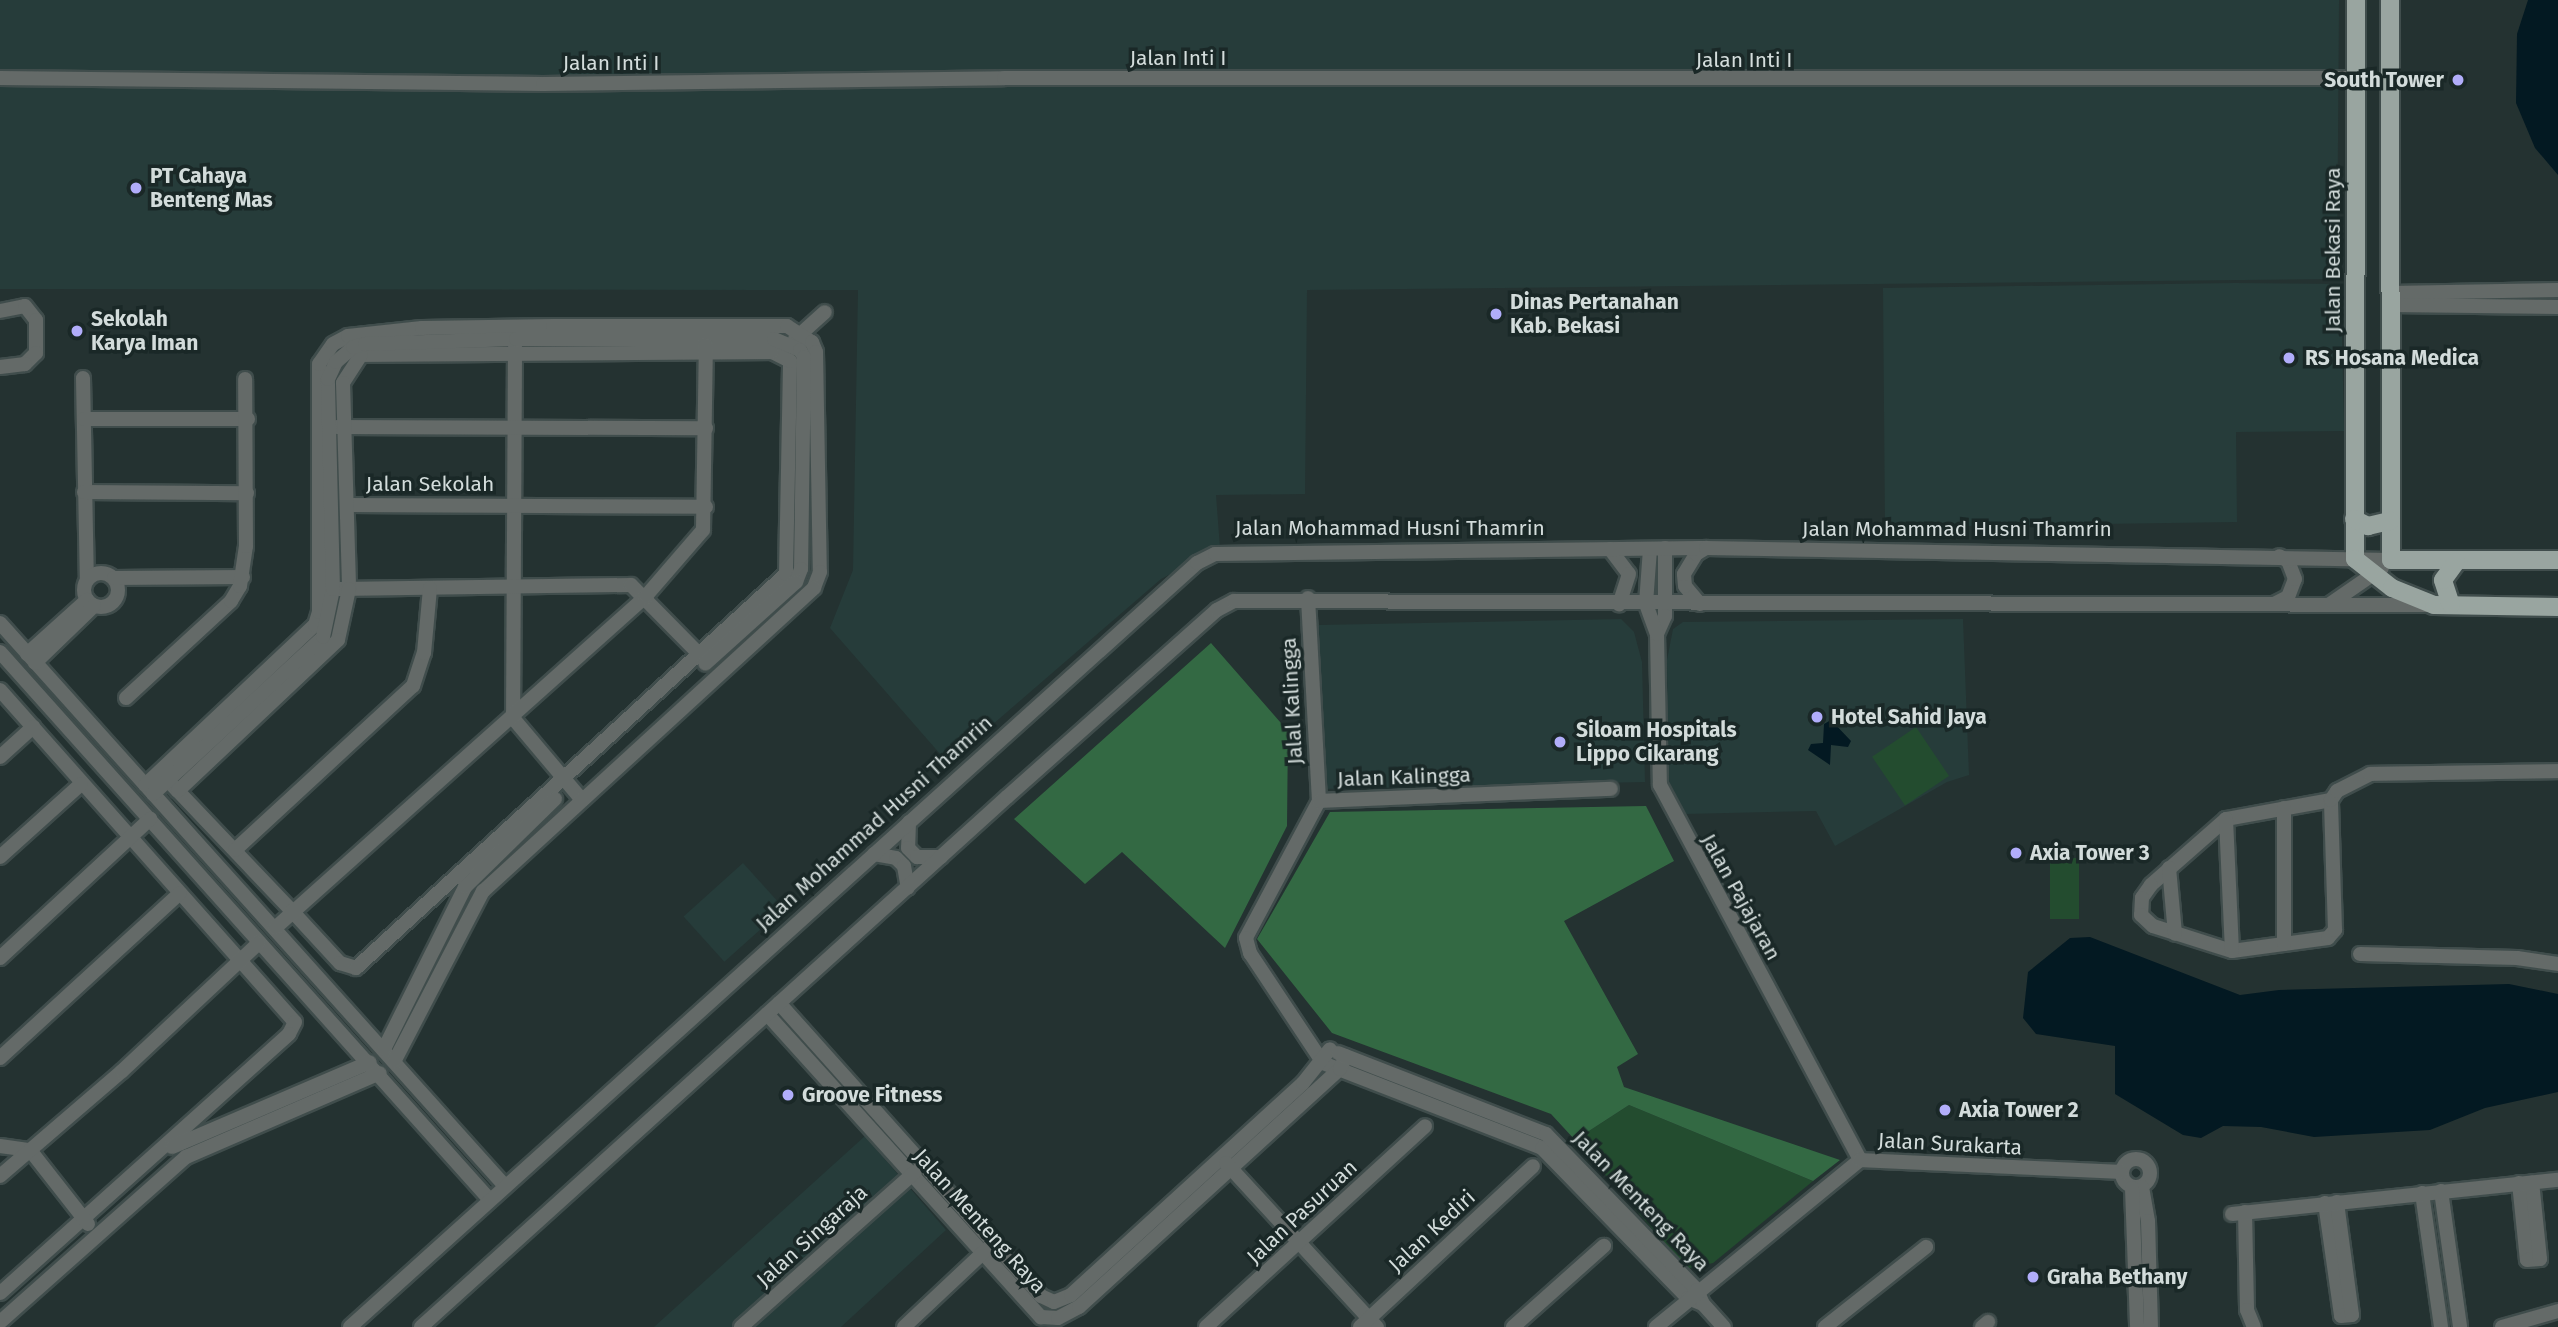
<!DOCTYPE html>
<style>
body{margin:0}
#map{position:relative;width:2558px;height:1327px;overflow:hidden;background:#243231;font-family:"Fira Sans",sans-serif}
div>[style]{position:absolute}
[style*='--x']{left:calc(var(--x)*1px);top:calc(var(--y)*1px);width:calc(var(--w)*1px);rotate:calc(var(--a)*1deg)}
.built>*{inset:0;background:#263c3a;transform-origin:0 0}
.green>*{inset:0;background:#234c2f;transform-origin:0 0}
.forest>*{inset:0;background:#336943}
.water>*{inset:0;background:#031922}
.roads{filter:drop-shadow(2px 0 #404d4c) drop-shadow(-2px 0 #404d4c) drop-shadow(0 2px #404d4c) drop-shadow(0 -2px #404d4c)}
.minor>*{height:14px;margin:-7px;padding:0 7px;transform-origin:7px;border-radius:7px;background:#646a68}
.minor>.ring{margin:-7px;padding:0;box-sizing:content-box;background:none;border:14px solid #646a68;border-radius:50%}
.major>*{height:18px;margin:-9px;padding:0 9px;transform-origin:9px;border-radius:9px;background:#99a5a0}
.dots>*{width:19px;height:19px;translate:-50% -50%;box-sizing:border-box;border:4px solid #1a2827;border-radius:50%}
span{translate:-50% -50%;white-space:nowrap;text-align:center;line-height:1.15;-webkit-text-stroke:7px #1a2827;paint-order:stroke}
.street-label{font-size:21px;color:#d3dcdb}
.poi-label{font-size:21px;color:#d3dcdb;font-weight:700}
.right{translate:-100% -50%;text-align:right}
.left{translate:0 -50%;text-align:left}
</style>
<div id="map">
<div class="built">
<div style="clip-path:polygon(0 0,2339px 0,2337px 279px,1307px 290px,1305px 494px,1216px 495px,1220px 548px,1161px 579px,948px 763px,830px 628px,853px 570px,858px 290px,0 289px)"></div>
<div style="clip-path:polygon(2235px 283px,2341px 284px,2344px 431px,2236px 432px,2237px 522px,1885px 527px,1883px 288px)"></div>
<div style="clip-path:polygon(1621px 619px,1634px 632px,1642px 662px,1645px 782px,1321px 789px,1319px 625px)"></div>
<div style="clip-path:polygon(1963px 619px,1969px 775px,1947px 782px,1835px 846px,1816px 811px,1685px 814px,1668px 779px,1667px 660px,1673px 629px,1683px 622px)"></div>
<div style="left:743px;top:863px;width:61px;height:80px;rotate:48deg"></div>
<div style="clip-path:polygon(865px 1136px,946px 1230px,841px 1327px,654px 1327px)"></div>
</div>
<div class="green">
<div style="left:1916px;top:727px;width:59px;height:53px;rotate:56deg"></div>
<div style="left:2050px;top:858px;width:29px;height:61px"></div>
<div style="clip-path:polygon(1629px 1105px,1813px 1181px,1713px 1263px,1687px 1269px,1575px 1140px)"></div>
</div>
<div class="forest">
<div style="clip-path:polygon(1211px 643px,1288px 731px,1287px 826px,1225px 948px,1122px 852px,1085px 884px,1014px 819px)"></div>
<div style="clip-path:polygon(1646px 806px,1674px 861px,1564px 921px,1638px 1054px,1617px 1067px,1624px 1087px,1840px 1160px,1813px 1181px,1629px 1105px,1575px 1140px,1551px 1114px,1332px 1033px,1257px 939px,1330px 812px)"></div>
</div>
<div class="water">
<div style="clip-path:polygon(2528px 0,2558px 0,2558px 175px,2535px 148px,2516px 103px,2517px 34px)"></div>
<div style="clip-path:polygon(1831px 720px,1851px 741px,1848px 747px,1831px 745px,1830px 765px,1808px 750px,1811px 744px,1823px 743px,1824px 724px)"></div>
<div style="clip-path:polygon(2090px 937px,2240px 995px,2279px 990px,2509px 984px,2558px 994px,2558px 1092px,2485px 1108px,2430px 1130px,2314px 1137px,2261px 1127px,2223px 1126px,2201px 1138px,2183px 1135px,2115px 1094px,2115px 1046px,2036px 1034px,2023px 1018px,2028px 972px,2070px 938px)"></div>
</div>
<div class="roads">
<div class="minor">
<div style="--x:0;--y:78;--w:543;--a:0.63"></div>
<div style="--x:543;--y:84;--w:461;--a:-0.7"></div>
<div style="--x:1004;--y:78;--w:1352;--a:0"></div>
<div style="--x:2391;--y:293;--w:167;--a:-1"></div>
<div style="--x:2390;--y:305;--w:168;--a:0.7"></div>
<div style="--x:0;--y:311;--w:25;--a:-11"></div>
<div style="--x:25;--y:306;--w:18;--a:52"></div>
<div style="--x:36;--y:320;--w:33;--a:90"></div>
<div style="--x:36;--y:353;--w:16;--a:135"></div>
<div style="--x:25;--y:364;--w:25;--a:173"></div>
<div style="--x:795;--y:339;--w:40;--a:-42"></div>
<div style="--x:515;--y:347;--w:371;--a:90.3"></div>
<div style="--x:513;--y:718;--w:107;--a:49.9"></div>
<div style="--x:83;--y:378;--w:202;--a:88.9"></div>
<div style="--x:84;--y:419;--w:164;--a:0"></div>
<div style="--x:337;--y:427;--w:369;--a:0.2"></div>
<div style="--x:84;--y:492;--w:163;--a:0.4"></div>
<div style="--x:348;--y:505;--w:358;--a:0.3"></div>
<div style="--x:1665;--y:548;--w:68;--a:90"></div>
<div style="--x:1665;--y:616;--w:20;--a:114"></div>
<div style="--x:1657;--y:634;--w:151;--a:88.9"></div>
<div style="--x:1660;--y:785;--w:425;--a:61.9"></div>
<div style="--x:1610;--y:549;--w:31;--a:53"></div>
<div style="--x:1629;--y:574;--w:32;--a:108"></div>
<div style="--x:1650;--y:549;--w:55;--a:94.2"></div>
<div style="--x:1646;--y:604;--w:32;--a:70"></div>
<div class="ring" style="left:84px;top:573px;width:20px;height:20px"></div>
<div style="--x:114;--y:578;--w:129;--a:-0.4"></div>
<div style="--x:339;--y:589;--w:292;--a:-0.8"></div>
<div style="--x:631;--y:585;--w:107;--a:45.4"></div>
<div style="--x:1308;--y:598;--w:203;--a:86.9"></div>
<div style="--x:1700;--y:604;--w:23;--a:-130"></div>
<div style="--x:1685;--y:586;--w:12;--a:-95"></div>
<div style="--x:1684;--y:574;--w:23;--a:-59"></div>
<div style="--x:1696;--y:554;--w:12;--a:-31"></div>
<div style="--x:2274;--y:604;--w:16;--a:-27"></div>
<div style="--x:2288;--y:597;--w:19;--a:-69"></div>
<div style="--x:2295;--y:579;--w:19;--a:-111"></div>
<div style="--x:2288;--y:561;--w:10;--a:-151"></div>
<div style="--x:2330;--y:604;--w:63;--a:-34.7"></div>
<div style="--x:0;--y:623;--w:756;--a:48.11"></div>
<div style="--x:0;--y:652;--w:735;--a:48.2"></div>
<div style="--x:27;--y:654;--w:81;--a:-42"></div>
<div style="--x:35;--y:663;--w:82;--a:-44"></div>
<div style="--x:0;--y:690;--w:444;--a:48.4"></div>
<div style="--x:295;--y:1022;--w:13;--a:117"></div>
<div style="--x:289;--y:1034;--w:388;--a:138.1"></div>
<div style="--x:126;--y:698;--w:143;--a:-42.7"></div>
<div style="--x:231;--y:601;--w:17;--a:-59"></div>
<div style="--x:240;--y:586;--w:40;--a:-81.5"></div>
<div style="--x:246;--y:546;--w:167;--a:-90.3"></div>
<div style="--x:0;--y:757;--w:45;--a:-42.3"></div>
<div style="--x:160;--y:772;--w:26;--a:47"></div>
<div style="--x:178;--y:791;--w:166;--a:46.5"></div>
<div style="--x:292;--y:911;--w:71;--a:47.3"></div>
<div style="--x:340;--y:963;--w:17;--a:17"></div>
<div style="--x:356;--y:968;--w:583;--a:-42.5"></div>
<div style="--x:786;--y:574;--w:213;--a:-88.9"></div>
<div style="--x:790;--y:361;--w:20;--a:-153"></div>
<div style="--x:772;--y:352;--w:411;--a:179.6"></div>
<div style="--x:361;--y:355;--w:33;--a:123"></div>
<div style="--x:343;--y:383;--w:206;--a:88.3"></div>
<div style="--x:349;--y:589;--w:52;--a:102.2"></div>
<div style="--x:338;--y:640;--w:220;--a:136.7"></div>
<div style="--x:145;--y:785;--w:233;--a:-43.3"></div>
<div style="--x:315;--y:625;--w:14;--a:-73"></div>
<div style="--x:319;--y:612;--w:248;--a:-90"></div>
<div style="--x:319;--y:364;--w:24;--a:-55"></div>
<div style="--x:333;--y:344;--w:17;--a:-28"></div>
<div style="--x:348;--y:336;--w:74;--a:-6.2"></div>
<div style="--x:422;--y:328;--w:131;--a:-0.9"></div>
<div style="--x:553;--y:326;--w:234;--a:0"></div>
<div style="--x:787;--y:326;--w:30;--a:33"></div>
<div style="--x:812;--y:342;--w:11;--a:68"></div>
<div style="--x:816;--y:352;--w:220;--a:89"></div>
<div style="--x:820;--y:572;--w:17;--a:111"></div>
<div style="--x:814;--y:588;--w:449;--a:137.5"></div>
<div style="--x:483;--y:891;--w:191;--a:117.5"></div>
<div style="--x:153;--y:794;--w:231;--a:-42.7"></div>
<div style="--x:323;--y:637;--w:49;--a:-78.2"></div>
<div style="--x:333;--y:589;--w:210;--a:-91.4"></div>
<div style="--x:328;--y:379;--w:19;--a:-65"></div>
<div style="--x:336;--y:362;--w:23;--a:-41"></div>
<div style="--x:353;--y:347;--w:12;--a:-14"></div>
<div style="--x:365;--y:344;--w:151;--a:-1.9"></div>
<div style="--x:516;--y:339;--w:258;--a:0"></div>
<div style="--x:774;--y:339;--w:28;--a:23"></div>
<div style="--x:800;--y:350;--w:8;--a:60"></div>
<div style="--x:804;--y:357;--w:212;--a:90.8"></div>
<div style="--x:801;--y:569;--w:14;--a:111"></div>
<div style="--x:796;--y:582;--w:122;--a:138"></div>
<div style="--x:2331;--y:800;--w:107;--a:169.7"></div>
<div style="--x:2226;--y:819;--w:100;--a:138.7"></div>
<div style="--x:2151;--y:885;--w:16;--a:125"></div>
<div style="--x:2142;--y:898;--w:17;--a:93"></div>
<div style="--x:2141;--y:915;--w:16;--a:43"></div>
<div style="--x:2153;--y:926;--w:83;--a:17.6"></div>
<div style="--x:2232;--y:951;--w:97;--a:-7.7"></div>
<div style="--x:2328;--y:938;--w:11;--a:-49"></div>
<div style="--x:2335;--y:930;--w:130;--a:-91.8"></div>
<div style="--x:2331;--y:800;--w:11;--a:-56"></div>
<div style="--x:2337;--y:791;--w:37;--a:-27"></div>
<div style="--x:2370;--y:774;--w:188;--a:-0.9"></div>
<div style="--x:1319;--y:801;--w:155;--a:118.1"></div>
<div style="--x:1246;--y:938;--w:16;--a:75"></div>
<div style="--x:1250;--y:953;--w:132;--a:56.4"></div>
<div style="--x:1323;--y:1063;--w:235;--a:21.2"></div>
<div style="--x:1542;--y:1148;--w:209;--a:45.8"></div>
<div style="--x:1688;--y:1298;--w:16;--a:22"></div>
<div style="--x:1319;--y:801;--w:292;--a:-2.4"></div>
<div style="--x:2284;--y:808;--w:136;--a:90"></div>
<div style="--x:2226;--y:819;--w:132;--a:87.4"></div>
<div style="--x:909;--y:822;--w:26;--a:92"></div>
<div style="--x:908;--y:848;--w:13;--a:45"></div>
<div style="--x:917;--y:857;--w:24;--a:0"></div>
<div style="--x:235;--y:850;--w:242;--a:-42.7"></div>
<div style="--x:413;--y:686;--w:35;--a:-72"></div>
<div style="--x:424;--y:653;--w:65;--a:-84.7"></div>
<div style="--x:874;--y:854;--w:22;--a:10"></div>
<div style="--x:896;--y:858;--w:11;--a:45"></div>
<div style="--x:904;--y:866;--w:22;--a:80"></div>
<div style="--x:0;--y:857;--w:109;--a:-42"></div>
<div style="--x:2169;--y:868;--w:66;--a:84.8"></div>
<div style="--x:275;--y:928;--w:498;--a:-41.8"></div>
<div style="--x:646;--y:596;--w:87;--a:-49.2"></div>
<div style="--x:703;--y:530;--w:185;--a:-89.1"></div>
<div style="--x:2360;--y:954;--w:157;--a:1.5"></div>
<div style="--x:2517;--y:958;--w:41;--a:8.3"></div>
<div style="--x:0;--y:958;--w:205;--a:-42.8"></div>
<div style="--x:779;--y:1003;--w:393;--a:48.2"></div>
<div style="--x:1041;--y:1296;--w:14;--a:25"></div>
<div style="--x:1054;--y:1302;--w:18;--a:-22"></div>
<div style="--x:1071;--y:1295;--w:314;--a:-42.4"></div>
<div style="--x:1303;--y:1083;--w:43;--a:-51.5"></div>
<div style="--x:767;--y:1014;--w:409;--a:47.9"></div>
<div style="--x:1041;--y:1317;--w:17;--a:3"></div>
<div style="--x:1058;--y:1318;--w:24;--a:-28"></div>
<div style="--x:1079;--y:1307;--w:353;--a:-42.4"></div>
<div style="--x:1340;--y:1069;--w:14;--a:-65"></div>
<div style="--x:384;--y:1049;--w:181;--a:-63.4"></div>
<div style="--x:465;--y:887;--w:126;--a:-44.4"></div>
<div style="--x:1338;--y:1053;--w:223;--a:21.3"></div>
<div style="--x:1546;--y:1134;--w:217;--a:45.9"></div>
<div style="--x:1697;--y:1290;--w:15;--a:67"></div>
<div style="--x:1703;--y:1304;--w:31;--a:48"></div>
<div style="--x:0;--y:1058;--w:244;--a:-42.5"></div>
<div style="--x:0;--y:1146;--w:30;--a:8"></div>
<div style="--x:30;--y:1150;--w:94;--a:51.9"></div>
<div style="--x:172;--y:1147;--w:215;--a:-23.2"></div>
<div class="ring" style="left:2122px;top:1159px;width:14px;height:14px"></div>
<div style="--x:1226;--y:1163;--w:223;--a:47.4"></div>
<div style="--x:0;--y:1176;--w:161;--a:-40.7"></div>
<div style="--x:122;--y:1071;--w:187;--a:-43.1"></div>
<div style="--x:2519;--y:1183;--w:77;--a:84.1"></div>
<div style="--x:2527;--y:1260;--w:13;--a:-4"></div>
<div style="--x:2540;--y:1259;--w:77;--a:-95.9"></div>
<div style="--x:2142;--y:1187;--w:35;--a:80"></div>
<div style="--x:2148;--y:1221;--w:106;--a:88.4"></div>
<div style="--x:2132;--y:1188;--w:139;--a:87.9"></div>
<div style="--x:2441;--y:1191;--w:137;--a:82"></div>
<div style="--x:2422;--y:1193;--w:135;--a:81.9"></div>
<div style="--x:2325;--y:1203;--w:114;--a:81.9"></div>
<div style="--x:2341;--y:1316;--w:11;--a:-5"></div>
<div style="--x:2352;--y:1315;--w:114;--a:-97.6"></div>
<div style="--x:2245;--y:1212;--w:98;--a:88.8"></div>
<div style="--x:2247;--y:1310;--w:18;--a:68"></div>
<div style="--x:2232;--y:1214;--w:328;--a:-6"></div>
<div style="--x:0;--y:1322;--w:249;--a:-41.6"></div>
<div style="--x:186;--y:1157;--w:211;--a:-23.4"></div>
<div style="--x:350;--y:1327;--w:1141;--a:-42.05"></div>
<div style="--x:1197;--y:563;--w:20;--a:-27"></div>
<div style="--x:1215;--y:554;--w:491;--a:-0.7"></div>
<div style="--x:1706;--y:548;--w:685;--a:1"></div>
<div style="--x:421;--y:1327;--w:790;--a:-42.13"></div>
<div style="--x:1007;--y:797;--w:281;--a:-41.7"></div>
<div style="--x:1217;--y:610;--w:19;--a:-28"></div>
<div style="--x:1234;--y:601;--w:1195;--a:0.19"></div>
<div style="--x:741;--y:1327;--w:233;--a:-41.7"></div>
<div style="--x:904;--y:1327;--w:114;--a:-43.2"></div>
<div style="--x:1206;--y:1327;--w:297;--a:-42.5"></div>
<div style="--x:1360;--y:1327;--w:236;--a:-42.9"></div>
<div style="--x:1513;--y:1327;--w:122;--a:-41.7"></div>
<div style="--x:1656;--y:1327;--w:264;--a:-39.3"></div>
<div style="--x:1860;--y:1160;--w:261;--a:2.6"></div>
<div style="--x:1825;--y:1327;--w:129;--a:-38.4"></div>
<div style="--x:1982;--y:1327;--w:8;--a:-40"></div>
<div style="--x:2502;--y:1327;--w:58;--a:-15.9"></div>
</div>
<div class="major">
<div style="--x:2356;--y:0;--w:559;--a:90.1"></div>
<div style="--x:2355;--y:559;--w:47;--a:38.1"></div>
<div style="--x:2392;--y:588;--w:45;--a:22"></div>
<div style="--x:2434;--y:605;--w:124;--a:0.9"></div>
<div style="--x:2390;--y:0;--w:560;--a:89.9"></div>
<div style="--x:2391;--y:560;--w:167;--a:0"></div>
<div style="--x:2354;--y:519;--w:16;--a:27"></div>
<div style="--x:2368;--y:526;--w:23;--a:-13"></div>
<div style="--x:2451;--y:605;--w:26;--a:-108"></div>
<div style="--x:2443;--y:580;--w:22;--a:-54"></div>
</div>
</div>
<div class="dots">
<div style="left:2458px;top:80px;background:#b1adfa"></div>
<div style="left:136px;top:188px;background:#b1adfa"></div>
<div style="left:1496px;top:314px;background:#b1adfa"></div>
<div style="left:77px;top:331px;background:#b1adfa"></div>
<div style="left:2289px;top:358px;background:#b1adfa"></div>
<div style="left:1817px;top:717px;background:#b1adfa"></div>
<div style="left:1560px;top:742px;background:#b1adfa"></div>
<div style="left:2016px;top:853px;background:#b1adfa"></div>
<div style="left:788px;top:1095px;background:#b1adfa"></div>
<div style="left:1945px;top:1110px;background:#b1adfa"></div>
<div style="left:2033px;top:1277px;background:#b1adfa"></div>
</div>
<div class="street-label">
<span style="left:1178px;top:58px">Jalan Inti I</span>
<span style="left:1744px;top:60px">Jalan Inti I</span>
<span style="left:611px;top:63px">Jalan Inti I</span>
<span style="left:2333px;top:250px;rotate:-90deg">Jalan Bekasi Raya</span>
<span style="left:430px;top:484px">Jalan Sekolah</span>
<span style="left:1390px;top:528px">Jalan Mohammad Husni Thamrin</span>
<span style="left:1957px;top:529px">Jalan Mohammad Husni Thamrin</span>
<span style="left:1292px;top:701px;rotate:-93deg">Jalal Kalingga</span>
<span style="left:1404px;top:777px;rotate:-2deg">Jalan Kalingga</span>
<span style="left:874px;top:823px;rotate:-42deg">Jalan Mohammad Husni Thamrin</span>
<span style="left:1741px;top:897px;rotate:61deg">Jalan Pajajaran</span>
<span style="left:1950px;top:1144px;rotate:3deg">Jalan Surakarta</span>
<span style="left:1641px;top:1201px;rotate:46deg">Jalan Menteng Raya</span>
<span style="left:1302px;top:1212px;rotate:-43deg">Jalan Pasuruan</span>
<span style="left:980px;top:1221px;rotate:48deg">Jalan Menteng Raya</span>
<span style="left:1432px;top:1231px;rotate:-43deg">Jalan Kediri</span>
<span style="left:812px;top:1236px;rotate:-42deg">Jalan Singaraja</span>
</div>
<div class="poi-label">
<span class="right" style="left:2444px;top:80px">South Tower</span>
<span class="left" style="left:150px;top:188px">PT Cahaya<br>Benteng Mas</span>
<span class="left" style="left:1510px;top:314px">Dinas Pertanahan<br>Kab. Bekasi</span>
<span class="left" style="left:91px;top:331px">Sekolah<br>Karya Iman</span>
<span class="left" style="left:2305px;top:358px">RS Hosana Medica</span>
<span class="left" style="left:1831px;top:717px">Hotel Sahid Jaya</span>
<span class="left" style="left:1576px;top:742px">Siloam Hospitals<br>Lippo Cikarang</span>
<span class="left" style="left:2030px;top:853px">Axia Tower 3</span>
<span class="left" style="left:802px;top:1095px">Groove Fitness</span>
<span class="left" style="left:1959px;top:1110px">Axia Tower 2</span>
<span class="left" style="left:2047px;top:1277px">Graha Bethany</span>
</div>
</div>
